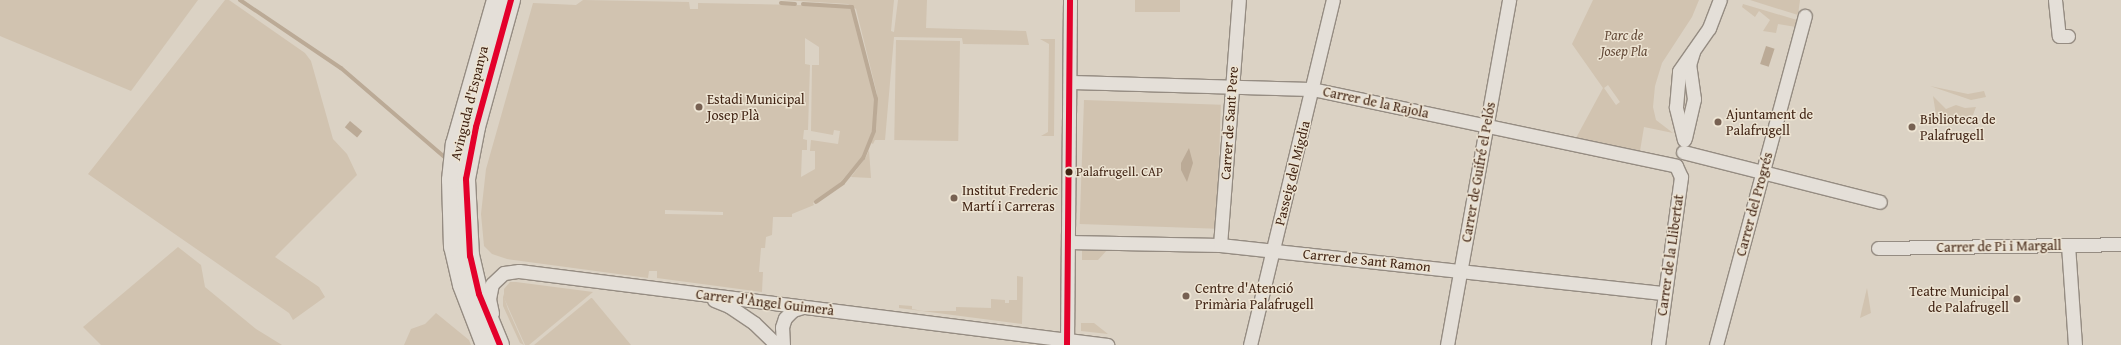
<!DOCTYPE html>
<meta charset="utf-8">
<style>
body{margin:0}
#map{position:relative;width:2121px;height:345px;overflow:hidden;background:#dbd2c4;font-family:"Gentium Book Plus",serif}
div>[style]{position:absolute}
[style*='--x']{left:calc(var(--x)*1px);top:calc(var(--y)*1px);width:calc(var(--w)*1px);rotate:calc(var(--a)*1deg)}
.green>*{inset:0;background:#d1c3b0;transform-origin:0 0}
.water>*{inset:0;background:#bbaa96;transform-origin:0 0}
.stream>*{height:4px;margin:-2px;padding:0 2px;transform-origin:2px;border-radius:2px;background:#bbaa96}
.roads{filter:drop-shadow(1px 0 #958c82) drop-shadow(-1px 0 #958c82) drop-shadow(0 1px #958c82) drop-shadow(0 -1px #958c82)}
.street>*{height:13px;margin:-6.5px;padding:0 6.5px;transform-origin:6.5px;border-radius:6.5px;background:#e4dfd8}
.secondary>*{height:18px;margin:-9px;padding:0 9px;transform-origin:9px;border-radius:9px;background:#e4dfd8}
.bus-1>*{height:6px;margin:-3px;padding:0 3px;transform-origin:3px;border-radius:3px;background:#e4002b}
.dots>*{width:11px;height:11px;translate:-50% -50%;box-sizing:border-box;border:2px solid #ede4d3;border-radius:50%}
span{translate:-50% -50%;white-space:nowrap;text-align:center;line-height:1.15;-webkit-text-stroke:3px #ede4d3;paint-order:stroke}
.bus-label{font-size:13px;color:#412414}
.left{translate:0 -50%;text-align:left}
.park-label{font-size:14px;color:#634937;font-style:italic}
.poi-label{font-size:14px;color:#412414}
.right{translate:-100% -50%;text-align:right}
.street-label{font-size:14px;color:#412414}
</style>
<div id="map">
<div class="green">
<div style="clip-path:polygon(0 0,198px 0,131px 91px,0 36px)"></div>
<div style="clip-path:polygon(225px 0,229px 0,305px 53px,311px 61px,333px 139px,347px 154px,357px 175px,275px 257px,319px 287px,325px 297px,293px 320px,289px 313px,88px 174px)"></div>
<div style="clip-path:polygon(evenodd,583px 0,689px 2px,690px 9px,698px 9px,698px 3px,846px 6px,852px 9px,874px 90px,875px 117px,871px 135px,861px 158px,838px 185px,813px 203px,814px 205px,792px 214px,792px 217px,773px 217px,772px 235px,766px 237px,765px 248px,761px 248px,759px 272px,763px 272px,762px 292px,657px 278px,657px 271px,649px 271px,648px 278px,507px 259px,492px 254px,484px 246px,481px 214px,486px 169px,533px 3px,576px 5px,583px 0,805px 38px,819px 47px,819px 65px,812px 65px,811px 131px,833px 135px,834px 130px,840px 131px,838px 144px,811px 140px,810px 151px,815px 151px,815px 169px,801px 177px,802px 150px,807px 150px,807px 140px,803px 139px,804px 130px,808px 130px,810px 65px,805px 64px,805px 38px,583px 0,665px 210px,723px 212px,723px 215px,665px 214px,665px 210px)"></div>
<div style="clip-path:polygon(782px 0,894px 0,891px 31px,894px 32px,898px 0,927px 0,926px 28px,1026px 31px,1029px 45px,963px 44px,962px 38px,894px 37px,885px 140px,875px 140px,873px 144px,871px 143px,877px 115px,877px 94px,856px 9px,848px 4px)"></div>
<div style="left:1135px;top:0;width:45px;height:12px"></div>
<div style="clip-path:polygon(evenodd,1593px 0,1699px 0,1692px 17px,1662px 63px,1655px 86px,1653px 107px,1656px 120px,1673px 133px,1644px 127px,1640px 151px,1576px 138px,1603px 88px,1572px 44px,1593px 0,1608px 85px,1620px 102px,1616px 105px,1604px 88px,1608px 85px)"></div>
<div style="clip-path:polygon(1750px 0,1800px 0,1798px 15px)"></div>
<div style="clip-path:polygon(1743px 4px,1797px 20px,1796px 27px,1778px 24px,1776px 33px,1763px 31px,1770px 20px,1759px 11px,1755px 17px,1742px 7px)"></div>
<div style="clip-path:polygon(1040px 39px,1055px 39px,1054px 136px,1041px 136px,1048px 132px,1049px 44px)"></div>
<div style="left:896px;top:40px;width:64px;height:100px;rotate:1deg"></div>
<div style="clip-path:polygon(1930px 86px,1968px 94px,1984px 91px,1986px 97px,1971px 100px)"></div>
<div style="clip-path:polygon(1933px 96px,1946px 109px,1956px 105px,1965px 108px,1976px 107px,1973px 115px,1937px 121px)"></div>
<div style="left:1084px;top:100px;width:137px;height:124px;rotate:2deg"></div>
<div style="clip-path:polygon(869px 150px,871px 178px,851px 177px,866px 157px)"></div>
<div style="clip-path:polygon(178px 247px,201px 265px,205px 287px,256px 329px,282px 345px,101px 345px,83px 327px)"></div>
<div style="clip-path:polygon(1082px 249px,1108px 249px,1098px 260px,1082px 260px)"></div>
<div style="clip-path:polygon(1017px 276px,1023px 277px,1022px 324px,899px 308px,899px 305px,912px 306px,912px 309px,923px 311px,956px 311px,956px 307px,991px 308px,991px 299px,1005px 300px,1005px 303px,1009px 303px,1009px 300px,1017px 300px)"></div>
<div style="clip-path:polygon(510px 282px,516px 282px,593px 292px,529px 345px,525px 345px,504px 298px,504px 289px)"></div>
<div style="clip-path:polygon(1867px 288px,1871px 313px,1860px 318px,1862px 309px)"></div>
<div style="clip-path:polygon(503px 294px,508px 309px,524px 345px,520px 343px,503px 306px)"></div>
<div style="clip-path:polygon(592px 298px,631px 345px,534px 345px,591px 298px)"></div>
<div style="clip-path:polygon(436px 313px,469px 340px,471px 345px,404px 345px,411px 329px,425px 324px)"></div>
<div style="clip-path:polygon(1081px 323px,1094px 323px,1108px 334px,1081px 331px)"></div>
</div>
<div class="water">
<div style="left:1766px;top:46px;width:9px;height:19px;rotate:18deg"></div>
<div style="left:350px;top:121px;width:16px;height:8px;rotate:40deg"></div>
<div style="clip-path:polygon(1189px 148px,1193px 163px,1187px 182px,1181px 170px,1181px 163px)"></div>
</div>
<div class="stream">
<div style="--x:240;--y:0;--w:122;--a:34"></div>
<div style="--x:341;--y:68;--w:141;--a:40.7"></div>
<div style="--x:781;--y:3;--w:14;--a:4"></div>
<div style="--x:803;--y:4;--w:49;--a:3.5"></div>
<div style="--x:852;--y:7;--w:95;--a:75.4"></div>
<div style="--x:876;--y:99;--w:32;--a:94"></div>
<div style="--x:874;--y:131;--w:29;--a:112"></div>
<div style="--x:863;--y:158;--w:32;--a:129"></div>
<div style="--x:843;--y:183;--w:33;--a:145"></div>
</div>
<div class="roads">
<div class="street">
<div style="--x:2055;--y:0;--w:36;--a:84"></div>
<div style="--x:2059;--y:36;--w:9;--a:0"></div>
<div style="--x:1070;--y:82;--w:242;--a:1.7"></div>
<div style="--x:1312;--y:89;--w:372;--a:11.9"></div>
<div style="--x:1685;--y:138;--w:40;--a:-77"></div>
<div style="--x:1694;--y:99;--w:34;--a:-98"></div>
<div style="--x:1689;--y:65;--w:14;--a:-73"></div>
<div style="--x:1684;--y:140;--w:34;--a:-104"></div>
<div style="--x:1676;--y:107;--w:36;--a:-85"></div>
<div style="--x:1679;--y:71;--w:52;--a:-55.1"></div>
<div style="--x:1709;--y:28;--w:30;--a:-69"></div>
<div style="--x:1683;--y:152;--w:203;--a:14.2"></div>
<div style="--x:1068;--y:242;--w:152;--a:1.1"></div>
<div style="--x:1220;--y:245;--w:447;--a:6.2"></div>
<div style="--x:1220;--y:245;--w:246;--a:-85.6"></div>
<div style="--x:2068;--y:245;--w:100;--a:86"></div>
<div style="--x:1878;--y:248;--w:243;--a:-0.9"></div>
<div style="--x:714;--y:300;--w:16;--a:22"></div>
<div style="--x:729;--y:306;--w:30;--a:34"></div>
<div style="--x:754;--y:323;--w:32;--a:44"></div>
<div style="--x:492;--y:313;--w:14;--a:-102"></div>
<div style="--x:489;--y:299;--w:15;--a:-79"></div>
<div style="--x:492;--y:284;--w:16;--a:-43"></div>
<div style="--x:504;--y:273;--w:15;--a:-8"></div>
<div style="--x:519;--y:271;--w:593;--a:7.17"></div>
<div style="--x:783;--y:345;--w:18;--a:-93"></div>
<div style="--x:782;--y:327;--w:9;--a:-72"></div>
<div style="--x:785;--y:318;--w:11;--a:-45"></div>
<div style="--x:793;--y:310;--w:10;--a:-17"></div>
<div style="--x:1067;--y:345;--w:345;--a:-89.5"></div>
<div style="--x:1250;--y:345;--w:355;--a:-76.5"></div>
<div style="--x:1447;--y:345;--w:351;--a:-79.8"></div>
<div style="--x:1658;--y:345;--w:170;--a:-82.2"></div>
<div style="--x:1681;--y:177;--w:12;--a:-114"></div>
<div style="--x:1716;--y:345;--w:341;--a:-74.9"></div>
</div>
<div class="secondary">
<div style="--x:485;--y:345;--w:64;--a:-111"></div>
<div style="--x:462;--y:285;--w:39;--a:-103"></div>
<div style="--x:453;--y:247;--w:67;--a:-91.7"></div>
<div style="--x:451;--y:180;--w:36;--a:-84"></div>
<div style="--x:455;--y:144;--w:150;--a:-74.1"></div>
<div style="--x:500;--y:345;--w:55;--a:-112.4"></div>
<div style="--x:479;--y:294;--w:39;--a:-103"></div>
<div style="--x:470;--y:256;--w:77;--a:-93"></div>
<div style="--x:466;--y:179;--w:53;--a:-79.1"></div>
<div style="--x:476;--y:127;--w:132;--a:-74.6"></div>
</div>
</div>
<div class="bus-1">
<div style="--x:500;--y:345;--w:55;--a:-112.4"></div>
<div style="--x:479;--y:294;--w:39;--a:-103"></div>
<div style="--x:470;--y:256;--w:77;--a:-93"></div>
<div style="--x:466;--y:179;--w:53;--a:-79.1"></div>
<div style="--x:476;--y:127;--w:132;--a:-74.6"></div>
<div style="--x:1067;--y:345;--w:345;--a:-89.5"></div>
</div>
<div class="dots">
<div style="left:699px;top:107px;background:#776152"></div>
<div style="left:1718px;top:122px;background:#776152"></div>
<div style="left:1912px;top:127px;background:#776152"></div>
<div style="left:1069px;top:172px;background:#412414"></div>
<div style="left:954px;top:198px;background:#776152"></div>
<div style="left:1186px;top:296px;background:#776152"></div>
<div style="left:2017px;top:299px;background:#776152"></div>
</div>
<div class="bus-label">
<span class="left" style="left:1076px;top:172px">Palafrugell. CAP</span>
</div>
<div class="park-label">
<span style="left:1624px;top:43px">Parc de<br>Josep Pla</span>
</div>
<div class="poi-label">
<span class="left" style="left:707px;top:107px">Estadi Municipal<br>Josep Plà</span>
<span class="left" style="left:1726px;top:122px">Ajuntament de<br>Palafrugell</span>
<span class="left" style="left:1920px;top:127px">Biblioteca de<br>Palafrugell</span>
<span class="left" style="left:962px;top:198px">Institut Frederic<br>Martí i Carreras</span>
<span class="left" style="left:1195px;top:296px">Centre d'Atenció<br>Primària Palafrugell</span>
<span class="right" style="left:2009px;top:299px">Teatre Municipal<br>de Palafrugell</span>
</div>
<div class="street-label">
<span style="left:1376px;top:102px;rotate:12deg">Carrer de la Rajola</span>
<span style="left:469px;top:103px;rotate:-76deg">Avinguda d'Espanya</span>
<span style="left:1229px;top:123px;rotate:-86deg">Carrer de Sant Pere</span>
<span style="left:1478px;top:172px;rotate:-80deg">Carrer de Guifré el Pelós</span>
<span style="left:1292px;top:173px;rotate:-76deg">Passeig del Migdia</span>
<span style="left:1754px;top:204px;rotate:-75deg">Carrer del Progrés</span>
<span style="left:1999px;top:246px;rotate:-1deg">Carrer de Pi i Margall</span>
<span style="left:1670px;top:255px;rotate:-82deg">Carrer de la Llibertat</span>
<span style="left:1367px;top:260px;rotate:6deg">Carrer de Sant Ramon</span>
<span style="left:765px;top:302px;rotate:7deg">Carrer d'Àngel Guimerà</span>
</div>
</div>
